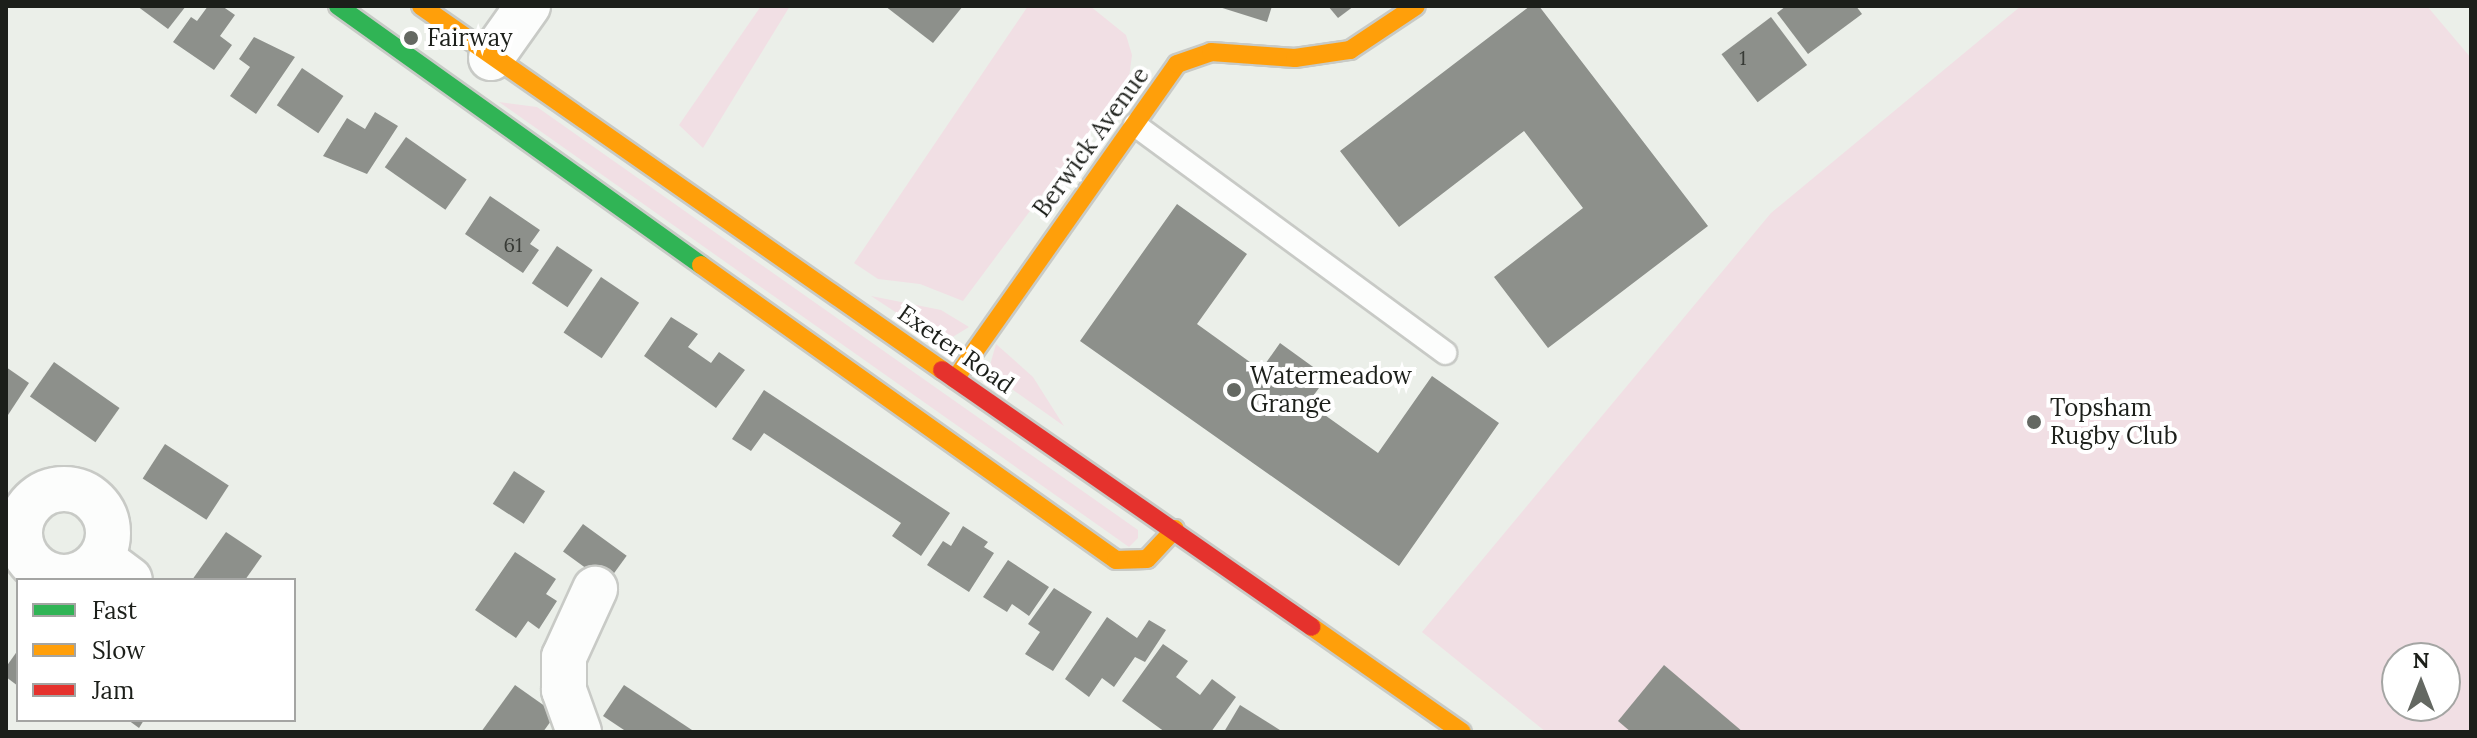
<!DOCTYPE html>
<style>
body{margin:0}
#map{position:relative;width:2477px;height:738px;overflow:hidden;background:#ebefe9;font-family:Lora,serif}
div>[style]{position:absolute}
[style*='--x']{left:calc(var(--x)*1px);top:calc(var(--y)*1px);width:calc(var(--w)*1px);rotate:calc(var(--a)*1deg)}
.green>*{inset:0;background:#f1dfe4}
.building>*{inset:0;background:#8d908b;transform-origin:0 0}
.roads{filter:drop-shadow(2px 0 #c8cac6) drop-shadow(-2px 0 #c8cac6) drop-shadow(0 2px #c8cac6) drop-shadow(0 -2px #c8cac6)}
.lane>*{height:22px;margin:-11px;padding:0 11px;transform-origin:11px;border-radius:11px;background:#fcfdfc}
.street>*{height:44px;margin:-22px;padding:0 22px;transform-origin:22px;border-radius:22px;background:#fcfdfc}
.street>.ring{margin:-22px;padding:0;box-sizing:content-box;background:none;border:44px solid #fcfdfc;border-radius:50%}
.fast>*{height:18px;margin:-9px;padding:0 9px;transform-origin:9px;border-radius:9px;background:#30b455}
.slow>*{height:18px;margin:-9px;padding:0 9px;transform-origin:9px;border-radius:9px;background:#ff9f0a}
.jam>*{height:18px;margin:-9px;padding:0 9px;transform-origin:9px;border-radius:9px;background:#e5322d}
.dots>*{width:22px;height:22px;translate:-50% -50%;box-sizing:border-box;border:4px solid #fff;border-radius:50%}
span{translate:-50% -50%;white-space:nowrap;text-align:center;line-height:1.15;-webkit-text-stroke:8px #fff;paint-order:stroke}
.number-label{font-size:20px;color:#383b36}
.number-label span{-webkit-text-stroke-width:0}
.poi-label{font-size:24px;color:#1c1f1a}
.left{translate:0 -50%;text-align:left}
.street-label{font-size:24px;color:#1c1f1a}
.frame{position:absolute;inset:0;border:8px solid #1c1f1a;pointer-events:none}
.legend{position:absolute;left:16px;top:578px;width:280px;height:144px;box-sizing:border-box;background:#fff;border:2px solid #a4a5a3;margin:0;padding:10px 14px;list-style:none;font-size:24px;color:#1c1f1a}
.legend li{display:flex;align-items:center;gap:16px;height:40px}
.legend b{width:40px;border:2px solid #a4a5a3}
.north{position:absolute;left:2381px;top:642px;width:80px;height:80px;box-sizing:border-box;background:#fff;border:2px solid #a4a5a3;border-radius:50%;rotate:0deg;font-size:22px;font-weight:700;line-height:32px;text-align:center;color:#1c1f1a}
.north::after{content:'';display:block;margin:auto;width:28px;height:36px;background:#646862;clip-path:polygon(50% 0,100% 100%,50% 72%,0 100%)}
</style>
<div id="map">
<div class="green">
<div style="clip-path:polygon(761px 6px,790px 6px,703px 148px,679px 125px)"></div>
<div style="clip-path:polygon(1028px 6px,1090px 6px,1126px 35px,1132px 55px,1129px 78px,963px 301px,920px 284px,878px 279px,854px 263px)"></div>
<div style="clip-path:polygon(evenodd,2021px 6px,2427px 6px,2471px 58px,2471px 732px,1546px 732px,1422px 632px,1771px 213px,2021px 6px,2397px 658px,2445px 658px,2445px 706px,2397px 706px,2397px 658px)"></div>
<div style="clip-path:polygon(499px 102px,537px 107px,1138px 530px,1138px 538px,1129px 547px)"></div>
<div style="clip-path:polygon(871px 296px,941px 310px,969px 327px,951px 338px,935px 338px)"></div>
<div style="clip-path:polygon(996px 344px,1033px 377px,1064px 426px,996px 378px,990px 365px)"></div>
</div>
<div class="building">
<div style="clip-path:polygon(137px 6px,186px 6px,168px 29px)"></div>
<div style="clip-path:polygon(208px 6px,222px 6px,235px 15px,220px 36px,232px 45px,214px 70px,173px 42px,191px 17px,197px 21px)"></div>
<div style="clip-path:polygon(885px 6px,963px 6px,933px 43px)"></div>
<div style="clip-path:polygon(1216px 6px,1272px 6px,1267px 22px)"></div>
<div style="clip-path:polygon(1328px 6px,1354px 6px,1338px 18px)"></div>
<div style="clip-path:polygon(1530px 6px,1539px 6px,1708px 226px,1548px 348px,1494px 277px,1583px 208px,1524px 131px,1399px 227px,1340px 151px)"></div>
<div style="clip-path:polygon(1786px 6px,1856px 6px,1862px 14px,1808px 54px,1777px 13px)"></div>
<div style="left:1771px;top:17px;width:60px;height:62px;rotate:53deg"></div>
<div style="clip-path:polygon(254px 37px,295px 57px,256px 114px,230px 96px,250px 67px,239px 59px)"></div>
<div style="left:302px;top:68px;width:50px;height:45px;rotate:34deg"></div>
<div style="clip-path:polygon(375px 112px,398px 126px,367px 174px,323px 156px,347px 118px,365px 129px)"></div>
<div style="left:406px;top:137px;width:74px;height:37px;rotate:35deg"></div>
<div style="clip-path:polygon(490px 196px,540px 230px,530px 244px,539px 250px,523px 273px,465px 234px)"></div>
<div style="clip-path:polygon(1177px 204px,1247px 254px,1197px 324px,1261px 370px,1280px 343px,1327px 377px,1308px 403px,1378px 453px,1432px 376px,1499px 423px,1399px 566px,1080px 341px)"></div>
<div style="left:557px;top:246px;width:43px;height:45px;rotate:34deg"></div>
<div style="left:601px;top:277px;width:46px;height:67px;rotate:34deg"></div>
<div style="clip-path:polygon(671px 317px,698px 334px,688px 347px,711px 363px,719px 352px,745px 370px,716px 408px,644px 356px)"></div>
<div style="left:54px;top:362px;width:80px;height:42px;rotate:35deg"></div>
<div style="clip-path:polygon(6px 367px,29px 383px,6px 418px)"></div>
<div style="clip-path:polygon(764px 390px,950px 513px,921px 556px,892px 536px,901px 523px,764px 433px,751px 451px,732px 439px)"></div>
<div style="left:165px;top:444px;width:76px;height:41px;rotate:33deg"></div>
<div style="left:514px;top:471px;width:37px;height:39px;rotate:33deg"></div>
<div style="left:583px;top:524px;width:54px;height:34px;rotate:36deg"></div>
<div style="clip-path:polygon(963px 526px,988px 542px,984px 547px,994px 553px,969px 592px,927px 565px,943px 541px,951px 546px)"></div>
<div style="clip-path:polygon(226px 532px,262px 556px,245px 580px,192px 580px)"></div>
<div style="clip-path:polygon(515px 552px,556px 579px,546px 594px,557px 601px,539px 629px,528px 621px,516px 638px,475px 610px)"></div>
<div style="clip-path:polygon(1008px 560px,1049px 587px,1029px 616px,1012px 604px,1007px 612px,983px 597px)"></div>
<div style="clip-path:polygon(1054px 588px,1092px 612px,1053px 671px,1025px 654px,1040px 632px,1028px 624px)"></div>
<div style="clip-path:polygon(1107px 617px,1137px 638px,1149px 620px,1166px 630px,1145px 662px,1135px 657px,1114px 687px,1102px 678px,1089px 697px,1065px 679px)"></div>
<div style="clip-path:polygon(1163px 644px,1188px 661px,1176px 677px,1200px 695px,1212px 679px,1236px 697px,1211px 732px,1165px 732px,1122px 701px)"></div>
<div style="clip-path:polygon(18px 650px,18px 686px,6px 677px,6px 667px)"></div>
<div style="clip-path:polygon(1664px 665px,1743px 732px,1631px 732px,1618px 721px)"></div>
<div style="clip-path:polygon(515px 685px,556px 714px,543px 732px,481px 732px)"></div>
<div style="clip-path:polygon(624px 685px,695px 732px,627px 732px,603px 716px)"></div>
<div style="clip-path:polygon(1240px 705px,1283px 732px,1224px 732px)"></div>
<div style="clip-path:polygon(128px 720px,144px 720px,139px 728px)"></div>
</div>
<div class="roads">
<div class="lane">
<div style="--x:1135;--y:125;--w:385;--a:36.3"></div>
</div>
<div class="street">
<div style="--x:491;--y:58;--w:64;--a:-54.6"></div>
<div class="ring" style="left:20px;top:489px;width:44px;height:44px"></div>
<div style="--x:101;--y:558;--w:36;--a:37"></div>
<div style="--x:579;--y:732;--w:45;--a:-109.7"></div>
<div style="--x:564;--y:690;--w:33;--a:-90"></div>
<div style="--x:564;--y:657;--w:75;--a:-65.5"></div>
</div>
<div class="fast">
<div style="--x:338;--y:6;--w:446;--a:35.5"></div>
</div>
<div class="slow">
<div style="--x:421;--y:6;--w:636;--a:34.94"></div>
<div style="--x:701;--y:265;--w:509;--a:35.41"></div>
<div style="--x:1116;--y:560;--w:31;--a:-2"></div>
<div style="--x:1147;--y:559;--w:41;--a:-47"></div>
<div style="--x:955;--y:379;--w:385;--a:-54.8"></div>
<div style="--x:1177;--y:64;--w:36;--a:-19"></div>
<div style="--x:1211;--y:52;--w:84;--a:4.1"></div>
<div style="--x:1295;--y:58;--w:56;--a:-8.3"></div>
<div style="--x:1350;--y:50;--w:79;--a:-33.7"></div>
<div style="--x:1312;--y:627;--w:183;--a:35"></div>
</div>
<div class="jam">
<div style="--x:942;--y:370;--w:450;--a:34.8"></div>
</div>
</div>
<div class="dots">
<div style="left:411px;top:38px;background:#646862"></div>
<div style="left:1234px;top:390px;background:#646862"></div>
<div style="left:2034px;top:422px;background:#646862"></div>
</div>
<div class="number-label">
<span style="left:1743px;top:57px">1</span>
<span style="left:513px;top:244px">61</span>
</div>
<div class="poi-label">
<span class="left" style="left:427px;top:38px">Fairway</span>
<span class="left" style="left:1250px;top:390px">Watermeadow<br>Grange</span>
<span class="left" style="left:2050px;top:422px">Topsham<br>Rugby Club</span>
</div>
<div class="street-label">
<span style="left:1091px;top:142px;rotate:-54deg">Berwick Avenue</span>
<span style="left:956px;top:349px;rotate:35deg">Exeter Road</span>
</div>
<div class="frame"></div>
<ul class="legend">
<li><b style="height:10px;background:#30b455"></b>Fast</li>
<li><b style="height:10px;background:#ff9f0a"></b>Slow</li>
<li><b style="height:10px;background:#e5322d"></b>Jam</li>
</ul>
<div class="north">N</div>
</div>
